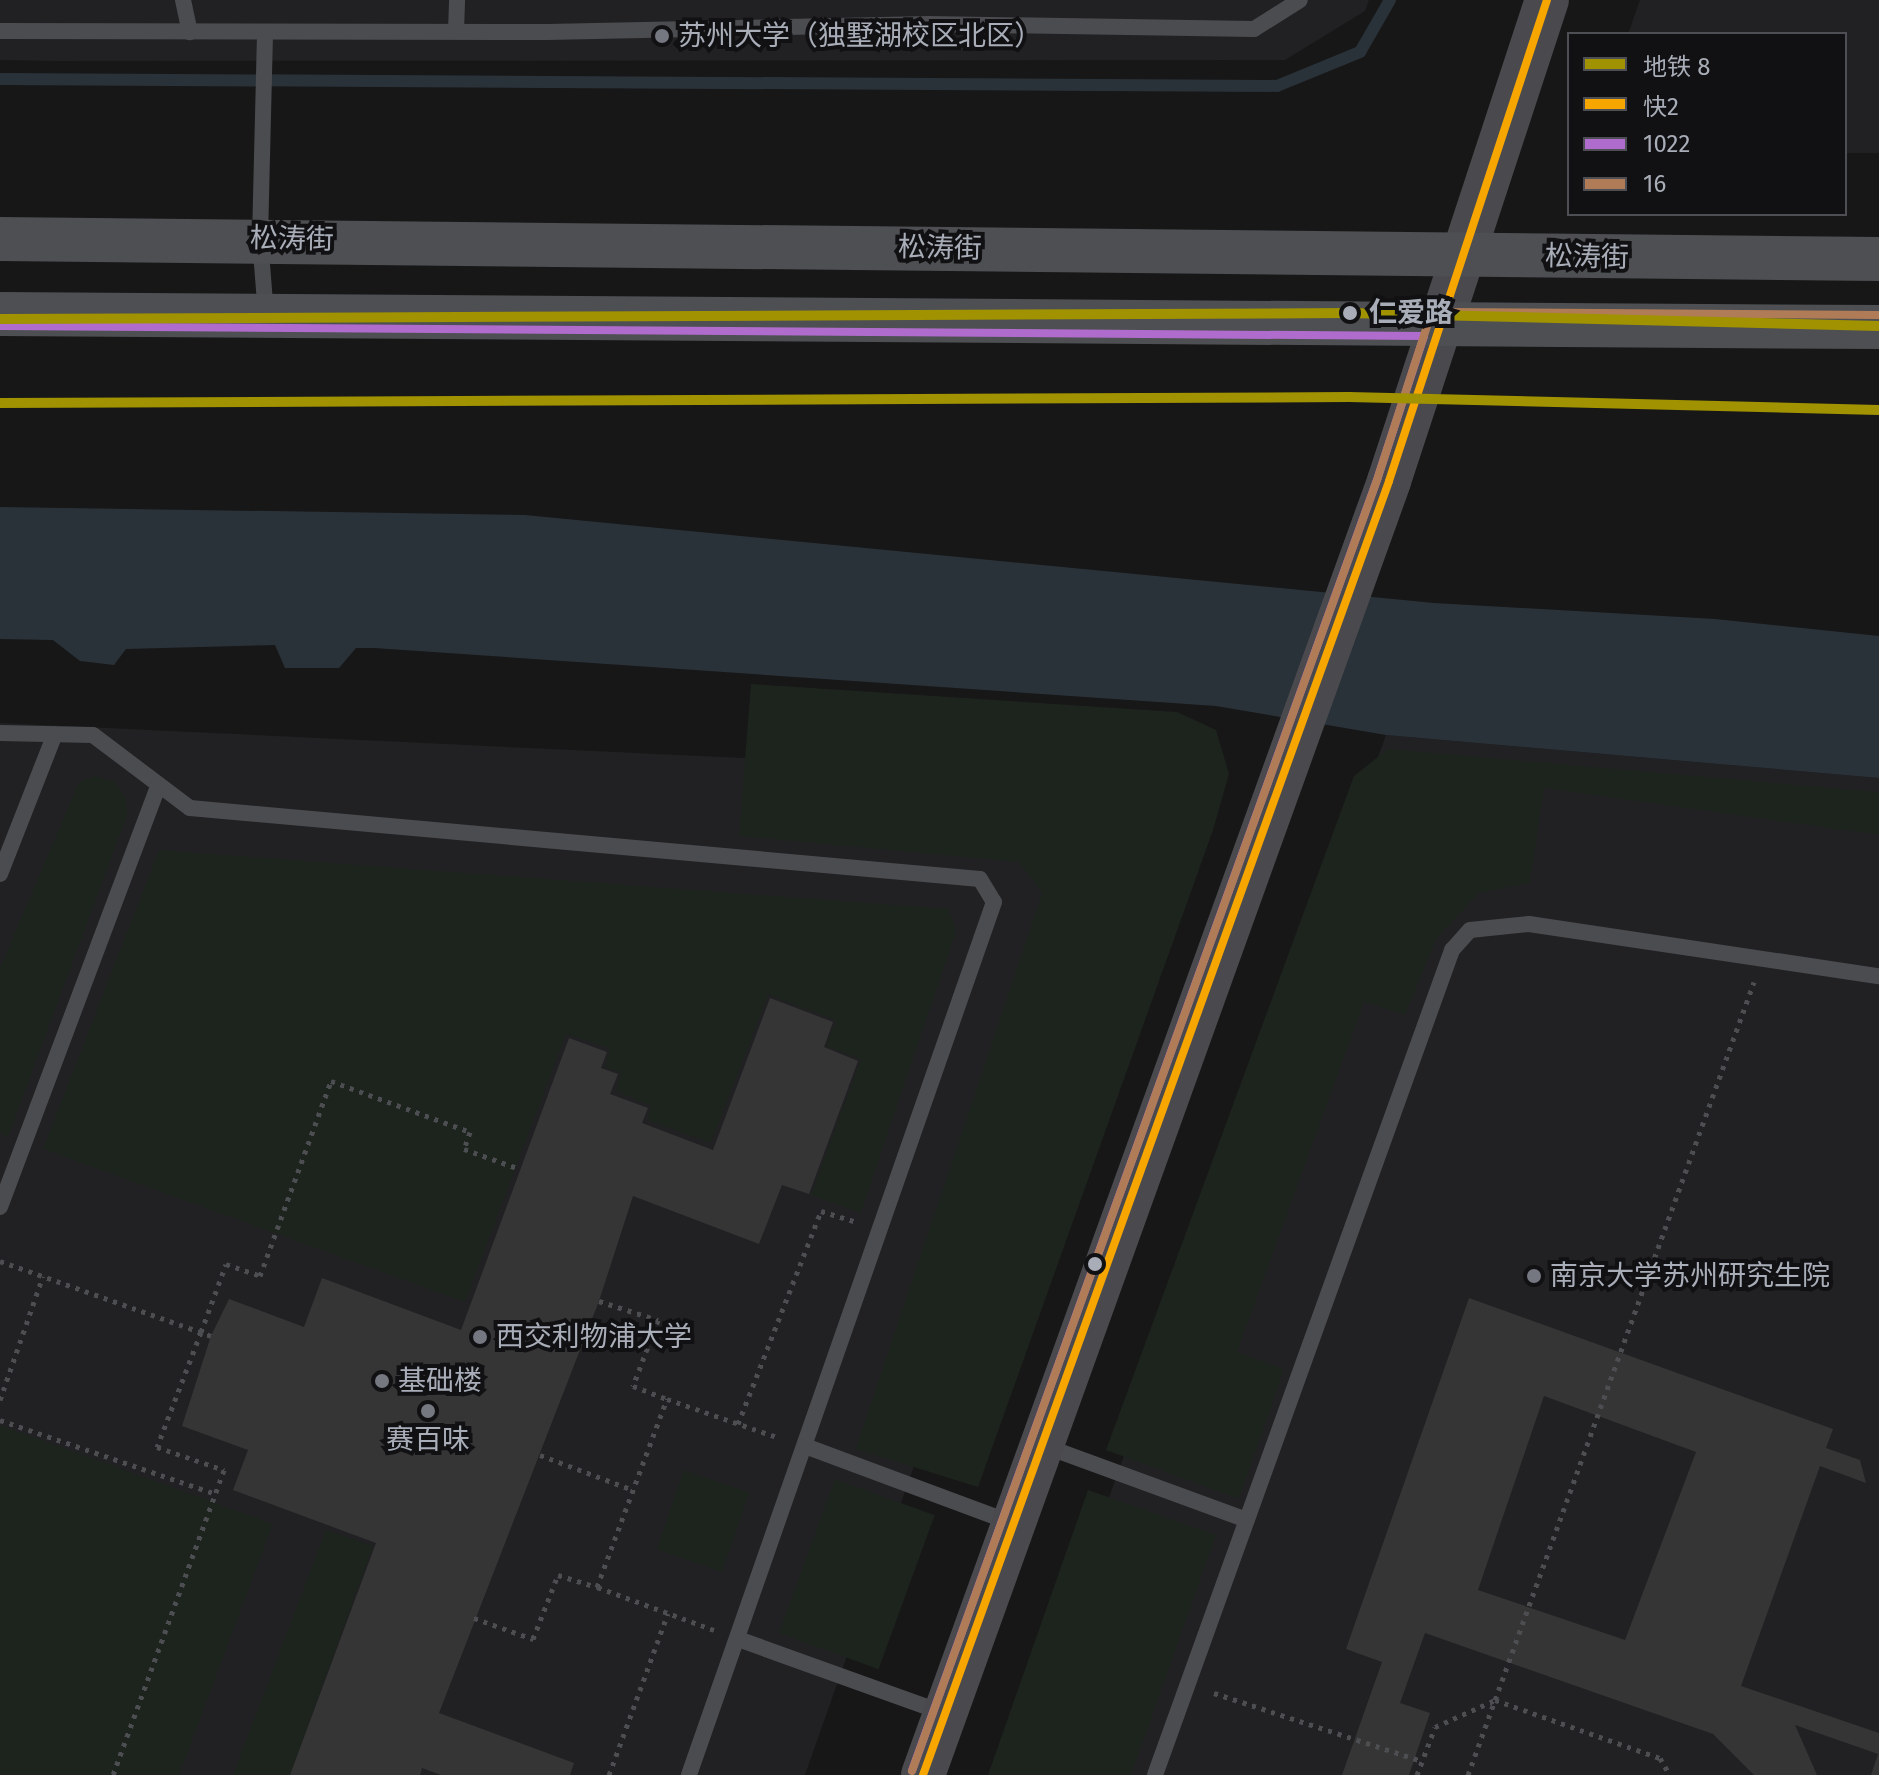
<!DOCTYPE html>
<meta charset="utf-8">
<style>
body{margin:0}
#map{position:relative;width:1879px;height:1775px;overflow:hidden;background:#171717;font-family:"Fira Sans","Noto Sans SC",sans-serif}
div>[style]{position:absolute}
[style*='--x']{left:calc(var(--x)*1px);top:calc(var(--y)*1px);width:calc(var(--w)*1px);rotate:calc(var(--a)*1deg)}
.built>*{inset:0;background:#212123}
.green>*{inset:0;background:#1d241e;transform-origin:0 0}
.water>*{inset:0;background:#2a3239}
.stream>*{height:12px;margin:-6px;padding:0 6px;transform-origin:6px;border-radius:6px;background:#2a3239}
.building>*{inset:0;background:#353536}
.path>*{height:5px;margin-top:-2.5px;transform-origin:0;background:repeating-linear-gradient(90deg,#4d4e52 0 4px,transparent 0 10px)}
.lane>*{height:16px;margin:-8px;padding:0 8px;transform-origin:8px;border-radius:8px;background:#4b4c50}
.secondary>*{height:44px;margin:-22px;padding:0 22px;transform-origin:22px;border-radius:22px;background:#4a4a4e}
.primary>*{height:44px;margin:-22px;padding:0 22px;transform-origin:22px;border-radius:22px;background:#4d4f52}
.bus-1>*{height:8px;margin:-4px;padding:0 4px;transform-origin:4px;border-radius:4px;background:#f7a600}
.bus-2>*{height:8px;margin:-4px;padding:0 4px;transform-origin:4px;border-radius:4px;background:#b06ccc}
.bus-3>*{height:8px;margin:-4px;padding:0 4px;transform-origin:4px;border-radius:4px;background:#b07c57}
.metro-1>*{height:10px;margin:-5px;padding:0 5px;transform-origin:5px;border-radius:5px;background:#a09200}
.dots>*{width:22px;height:22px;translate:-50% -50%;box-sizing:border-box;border:4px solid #111113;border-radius:50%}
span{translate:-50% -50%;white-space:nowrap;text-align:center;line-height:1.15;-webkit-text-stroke:8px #111113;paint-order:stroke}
.poi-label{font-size:28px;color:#a8adb8}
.left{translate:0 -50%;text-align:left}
.street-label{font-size:28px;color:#a8adb8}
.stop-label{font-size:28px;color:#a8adb8;font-weight:700}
.legend{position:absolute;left:1567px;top:32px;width:280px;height:184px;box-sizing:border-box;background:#111113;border:2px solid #4d4f55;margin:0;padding:10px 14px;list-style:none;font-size:24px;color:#a8adb8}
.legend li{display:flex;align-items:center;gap:16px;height:40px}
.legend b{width:40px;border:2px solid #4d4f55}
</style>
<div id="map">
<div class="built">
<div style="clip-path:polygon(0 0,1369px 0,1365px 11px,1285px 60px,54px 61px,0 60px)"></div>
<div style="clip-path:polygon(1640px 0,1879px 0,1879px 153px,1845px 153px,1845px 34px,1628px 34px)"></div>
<div style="clip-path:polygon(0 723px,1018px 771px,1114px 899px,805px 1775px,0 1775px)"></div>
<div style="clip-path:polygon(1386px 735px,1879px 778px,1879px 1775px,1008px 1775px)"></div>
</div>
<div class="green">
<div style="clip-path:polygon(751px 684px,1177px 712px,1216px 730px,1229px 774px,1213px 830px,978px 1487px,856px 1449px,1042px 893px,1019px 862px,739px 836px)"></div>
<div style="clip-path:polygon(1388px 749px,1879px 792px,1879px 835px,1544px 788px,1530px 882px,1478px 894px,1436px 939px,1405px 1015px,1364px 1002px,1237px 1352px,1284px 1369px,1239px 1499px,1106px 1450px,1354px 776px)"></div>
<div style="clip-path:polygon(95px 776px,113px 781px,126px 798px,127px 815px,8px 1137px,0 1133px,0 968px,79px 782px)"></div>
<div style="clip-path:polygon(159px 850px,949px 909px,956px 931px,861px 1213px,811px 1195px,861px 1059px,826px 1046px,836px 1020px,768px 995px,711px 1143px,647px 1120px,652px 1106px,616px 1091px,621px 1072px,605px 1067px,610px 1048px,566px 1034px,465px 1302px,43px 1149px)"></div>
<div style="clip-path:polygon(0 1425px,273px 1524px,179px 1775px,0 1775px)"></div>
<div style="left:684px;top:1470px;width:69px;height:84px;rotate:19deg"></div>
<div style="left:835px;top:1479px;width:106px;height:164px;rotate:20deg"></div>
<div style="clip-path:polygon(1088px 1490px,1216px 1535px,1131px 1775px,988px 1775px)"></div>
<div style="clip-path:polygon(326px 1530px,373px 1546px,290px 1775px,233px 1775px)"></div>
</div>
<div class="water">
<div style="clip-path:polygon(0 507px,525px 515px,1434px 603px,1715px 619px,1879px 636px,1879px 778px,1386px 735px,1216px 706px,374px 648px,356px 648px,339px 668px,285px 668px,275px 645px,126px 649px,114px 665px,80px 661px,53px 640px,0 639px)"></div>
</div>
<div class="stream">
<div style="--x:0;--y:79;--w:1277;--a:0.31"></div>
<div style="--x:1277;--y:86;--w:90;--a:-22.3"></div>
<div style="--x:1360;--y:52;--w:60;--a:-60"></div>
</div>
<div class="building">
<div style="clip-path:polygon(770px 998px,833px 1022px,824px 1047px,858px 1061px,809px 1194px,782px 1185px,759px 1244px,633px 1196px,599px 1301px,439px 1713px,574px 1763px,570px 1775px,441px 1775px,422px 1768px,420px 1775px,290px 1775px,376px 1543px,233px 1490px,248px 1450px,182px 1426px,211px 1336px,229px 1299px,304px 1327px,322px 1278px,461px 1330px,569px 1038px,607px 1052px,601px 1068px,618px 1074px,610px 1094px,648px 1108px,642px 1123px,713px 1150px)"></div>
<div style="clip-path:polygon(evenodd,1469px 1298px,1833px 1429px,1826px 1448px,1860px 1460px,1866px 1483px,1820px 1466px,1741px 1686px,1879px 1733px,1879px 1775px,1871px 1775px,1878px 1754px,1795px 1725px,1817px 1775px,1754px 1775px,1713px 1734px,1425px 1633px,1400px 1703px,1430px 1713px,1409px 1775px,1342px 1775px,1382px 1662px,1346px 1649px,1469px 1298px,1544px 1396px,1696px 1452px,1625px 1640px,1478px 1590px,1544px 1396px)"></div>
</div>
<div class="path">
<div style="--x:0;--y:1261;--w:213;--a:19.5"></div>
<div style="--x:201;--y:1332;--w:123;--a:110.9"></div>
<div style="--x:157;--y:1447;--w:71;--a:18.9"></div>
<div style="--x:224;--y:1470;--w:325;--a:110"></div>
<div style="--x:599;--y:1301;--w:62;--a:17.9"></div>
<div style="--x:658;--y:1320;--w:71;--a:110.7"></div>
<div style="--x:633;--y:1386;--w:36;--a:21"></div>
<div style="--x:211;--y:1336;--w:11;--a:-158"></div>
<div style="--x:201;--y:1332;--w:72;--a:-69.8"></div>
<div style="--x:226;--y:1264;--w:36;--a:19"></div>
<div style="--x:260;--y:1276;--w:208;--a:-70"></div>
<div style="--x:331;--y:1081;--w:148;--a:20.1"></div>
<div style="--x:470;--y:1132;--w:18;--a:109"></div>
<div style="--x:464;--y:1149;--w:59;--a:19.7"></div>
<div style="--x:0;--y:1400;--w:131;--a:-70.9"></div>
<div style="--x:0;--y:1420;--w:228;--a:18.9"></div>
<div style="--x:738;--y:1424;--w:229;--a:-68.7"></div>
<div style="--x:821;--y:1211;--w:37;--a:17"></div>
<div style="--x:540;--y:1455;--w:99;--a:20.6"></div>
<div style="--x:474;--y:1618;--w:63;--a:19.6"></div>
<div style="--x:533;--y:1639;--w:69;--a:-68.7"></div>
<div style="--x:558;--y:1575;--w:41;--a:17.1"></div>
<div style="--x:714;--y:1630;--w:125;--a:-159.8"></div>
<div style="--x:597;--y:1587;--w:201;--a:-69.6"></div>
<div style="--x:667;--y:1399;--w:116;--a:19.1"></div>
<div style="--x:1214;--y:1693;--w:219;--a:18.1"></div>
<div style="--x:609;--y:1775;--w:172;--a:-70"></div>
<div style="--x:1417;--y:1775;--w:51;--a:-69.4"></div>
<div style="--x:1435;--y:1727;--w:66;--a:-24.2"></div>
<div style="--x:1495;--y:1700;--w:175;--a:19.4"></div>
<div style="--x:1660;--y:1758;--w:20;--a:60"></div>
<div style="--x:1468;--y:1775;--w:843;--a:-70.17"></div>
</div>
<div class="lane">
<div style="--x:183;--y:0;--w:33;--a:78"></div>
<div style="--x:0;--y:31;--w:547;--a:0.1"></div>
<div style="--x:547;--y:32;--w:382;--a:-1.2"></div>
<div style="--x:929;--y:24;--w:325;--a:0.9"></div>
<div style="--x:1254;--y:29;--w:54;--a:-32.2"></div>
<div style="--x:456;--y:31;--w:31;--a:-88"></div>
<div style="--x:265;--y:34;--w:205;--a:91.4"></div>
<div style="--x:260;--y:239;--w:76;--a:85.5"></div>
<div style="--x:0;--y:733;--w:93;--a:1.2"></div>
<div style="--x:93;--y:735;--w:121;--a:37"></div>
<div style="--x:190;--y:808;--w:793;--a:5.14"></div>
<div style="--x:980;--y:879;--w:27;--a:59"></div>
<div style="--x:994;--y:902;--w:925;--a:109.26"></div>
<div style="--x:0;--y:874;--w:150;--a:-68.6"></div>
<div style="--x:0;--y:1207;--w:451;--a:-69.4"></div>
<div style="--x:1042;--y:1445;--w:218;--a:20.1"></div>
<div style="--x:805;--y:1446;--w:221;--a:20.4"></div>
<div style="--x:738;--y:1639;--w:218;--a:19.8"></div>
<div style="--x:1155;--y:1775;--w:877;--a:-70.2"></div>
<div style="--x:1452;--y:950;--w:27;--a:-48"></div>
<div style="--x:1470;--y:930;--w:59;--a:-5.8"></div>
<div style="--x:1529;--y:924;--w:354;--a:8.5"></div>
</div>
<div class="secondary">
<div style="--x:923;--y:1775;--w:1375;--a:-70.19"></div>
<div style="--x:1389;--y:481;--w:506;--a:-71.82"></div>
</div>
<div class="primary">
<div style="--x:0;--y:239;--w:1879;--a:0.61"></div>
<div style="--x:0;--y:314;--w:1879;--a:0.4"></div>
</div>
<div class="bus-1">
<div style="--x:923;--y:1775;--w:1375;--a:-70.19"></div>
<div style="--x:1389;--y:481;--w:506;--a:-71.82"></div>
</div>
<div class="bus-2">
<div style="--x:0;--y:326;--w:1424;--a:0.4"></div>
<div style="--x:1424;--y:336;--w:148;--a:108.1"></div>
<div style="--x:1378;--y:477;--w:1375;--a:109.81"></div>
</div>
<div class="bus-3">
<div style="--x:912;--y:1771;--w:1375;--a:-70.19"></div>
<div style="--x:1378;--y:477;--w:168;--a:-72"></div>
<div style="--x:1430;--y:317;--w:11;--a:-27"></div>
<div style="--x:1440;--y:312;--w:439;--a:0.4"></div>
</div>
<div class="metro-1">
<div style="--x:0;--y:319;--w:1349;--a:-0.25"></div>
<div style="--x:1349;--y:313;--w:530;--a:1.41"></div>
<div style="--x:0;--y:403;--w:1349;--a:-0.25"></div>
<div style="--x:1349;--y:397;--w:530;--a:1.41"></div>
</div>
<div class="dots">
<div style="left:662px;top:36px;background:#757880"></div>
<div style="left:1350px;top:313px;background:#a8adb8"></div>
<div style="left:1095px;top:1264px;background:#a8adb8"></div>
<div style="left:1534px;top:1276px;background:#757880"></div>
<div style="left:480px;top:1337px;background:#757880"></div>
<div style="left:382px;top:1381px;background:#757880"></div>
<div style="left:428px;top:1411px;background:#757880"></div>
</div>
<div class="poi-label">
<span class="left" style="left:678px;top:36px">苏州大学（独墅湖校区北区）</span>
<span class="left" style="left:1550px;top:1276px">南京大学苏州研究生院</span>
<span class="left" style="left:496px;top:1337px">西交利物浦大学</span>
<span class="left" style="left:398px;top:1381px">基础楼</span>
<span style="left:428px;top:1440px">赛百味</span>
</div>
<div class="street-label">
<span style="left:292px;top:239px;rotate:1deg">松涛街</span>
<span style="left:940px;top:248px;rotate:1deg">松涛街</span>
<span style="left:1587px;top:257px;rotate:1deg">松涛街</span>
</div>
<div class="stop-label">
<span class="left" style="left:1369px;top:313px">仁爱路</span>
</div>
<ul class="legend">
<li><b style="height:10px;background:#a09200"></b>地铁 8</li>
<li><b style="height:10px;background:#f7a600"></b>快2</li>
<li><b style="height:10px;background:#b06ccc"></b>1022</li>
<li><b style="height:10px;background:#b07c57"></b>16</li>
</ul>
</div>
